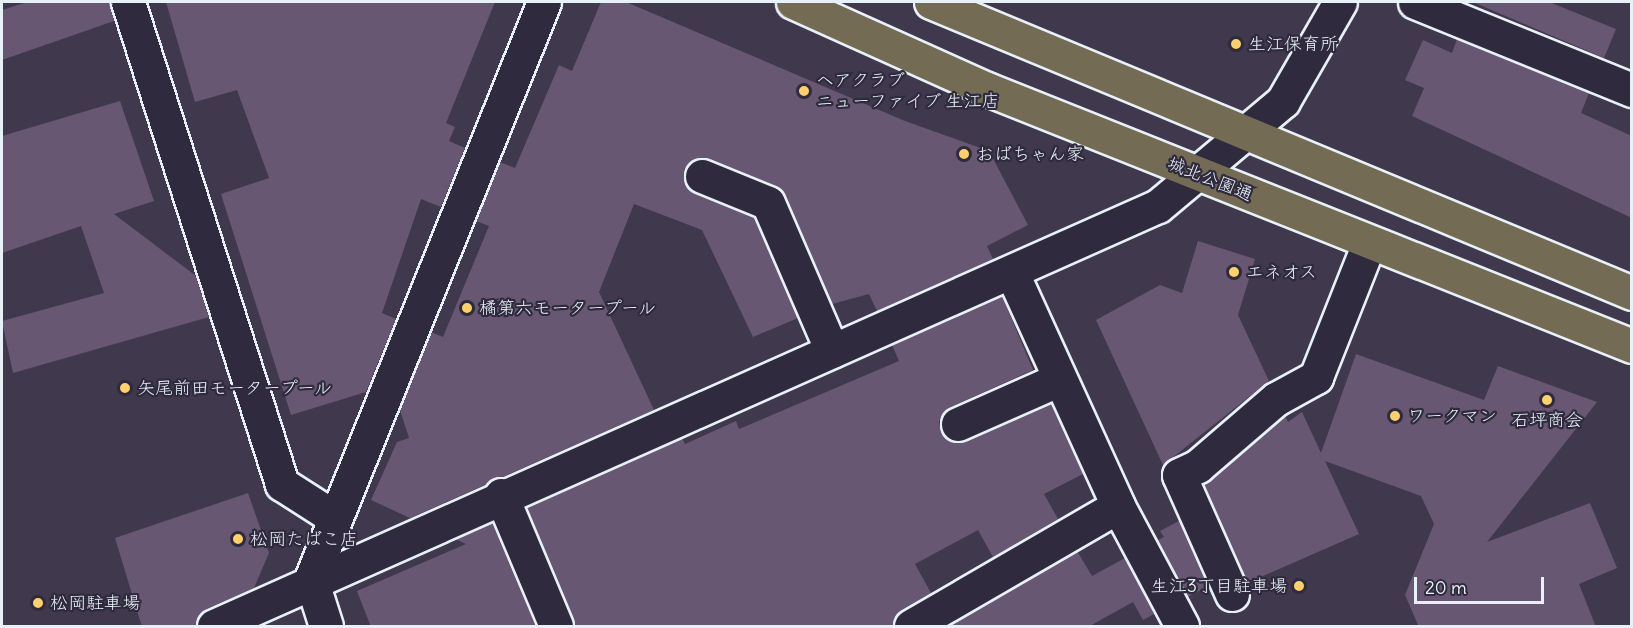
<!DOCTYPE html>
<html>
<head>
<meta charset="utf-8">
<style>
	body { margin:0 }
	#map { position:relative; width:1633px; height:628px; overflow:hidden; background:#40384d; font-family:Delius,"Klee One",sans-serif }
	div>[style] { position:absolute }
	.building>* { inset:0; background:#675772 }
	.roads { filter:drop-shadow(2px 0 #e8f1f8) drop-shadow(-2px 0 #e8f1f8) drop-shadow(0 2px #e8f1f8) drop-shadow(0 -2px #e8f1f8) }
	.minor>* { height:33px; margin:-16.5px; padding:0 16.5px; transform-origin:16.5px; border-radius:16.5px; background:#2f2a3d }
	.major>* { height:33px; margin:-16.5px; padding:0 16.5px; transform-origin:16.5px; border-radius:16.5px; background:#746b55 }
	.dots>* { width:16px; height:16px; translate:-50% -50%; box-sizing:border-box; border:3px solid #2f2a3d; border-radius:50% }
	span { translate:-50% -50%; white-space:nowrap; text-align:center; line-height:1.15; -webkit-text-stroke:4.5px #2f2a3d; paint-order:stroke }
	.poi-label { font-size:18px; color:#e8f1f8 }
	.left { translate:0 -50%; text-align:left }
	.right { translate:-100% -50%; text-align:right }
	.street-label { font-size:18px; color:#e8f1f8 }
	.frame { position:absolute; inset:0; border:3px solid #e8f1f8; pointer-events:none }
	.scale { position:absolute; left:1414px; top:577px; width:130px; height:27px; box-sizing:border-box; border:3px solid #e8f1f8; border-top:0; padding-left:8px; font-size:18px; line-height:21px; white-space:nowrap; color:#e8f1f8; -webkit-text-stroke:4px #2f2a3d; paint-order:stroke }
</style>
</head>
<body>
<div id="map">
	<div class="building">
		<div style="clip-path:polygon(27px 2px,110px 2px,114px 21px,2px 60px,2px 10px)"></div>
		<div style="clip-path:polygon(166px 2px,495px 2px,446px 123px,455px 127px,449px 141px,465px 148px,441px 207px,421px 199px,382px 313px,396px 319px,366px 392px,291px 415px,221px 194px,269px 178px,237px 90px,195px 102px)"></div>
		<div style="clip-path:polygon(601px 2px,626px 2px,905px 121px,989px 151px,1028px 225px,987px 246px,993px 259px,877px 311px,869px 294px,832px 304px,785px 195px,709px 159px,691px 161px,684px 169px,688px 188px,754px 217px,798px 318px,753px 337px,702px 230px,634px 204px,599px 292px,654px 410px,410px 518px,371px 500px,397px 442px,409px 438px,400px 410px,431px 332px,443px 337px,489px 226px,476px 221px,500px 162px,515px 168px,559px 65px,572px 71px)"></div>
		<div style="clip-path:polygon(1473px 2px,1549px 2px,1616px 29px,1604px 58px)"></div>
		<div style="clip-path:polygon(1457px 39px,1589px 93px,1581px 113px,1632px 136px,1632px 218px,1412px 116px,1424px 88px,1405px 80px,1423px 40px,1452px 53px)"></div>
		<div style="clip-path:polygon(120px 101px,154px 201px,114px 214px,196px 276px,209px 317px,13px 373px,2px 321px,104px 293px,81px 226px,2px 253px,2px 136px)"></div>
		<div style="clip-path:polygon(1198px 241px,1255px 259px,1238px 315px,1269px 381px,1163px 465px,1096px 320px,1160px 285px,1182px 293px)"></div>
		<div style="clip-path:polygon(1002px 296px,1033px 370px,950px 407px,939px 421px,941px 431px,947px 439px,965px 441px,1051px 404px,1083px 474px,1044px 494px,1058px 519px,993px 557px,978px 530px,915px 564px,931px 593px,901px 610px,892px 627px,574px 627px,527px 507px,682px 438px,685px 444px,736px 421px,739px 429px,899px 361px,892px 345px)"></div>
		<div style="clip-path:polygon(1356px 354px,1484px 400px,1498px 366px,1597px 402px,1487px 542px,1590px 503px,1617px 568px,1579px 584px,1596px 627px,1419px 627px,1405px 595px,1434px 524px,1421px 496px,1325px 461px,1359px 534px,1247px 583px,1204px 484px,1285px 416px,1288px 422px,1302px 412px,1321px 453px)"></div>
		<div style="clip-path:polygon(248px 493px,269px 553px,254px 588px,206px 609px,196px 627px,142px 627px,115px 538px)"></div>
		<div style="clip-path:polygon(1179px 521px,1208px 586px,1188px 597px,1158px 540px,1164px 537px,1160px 531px)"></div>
		<div style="clip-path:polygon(492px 523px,536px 627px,371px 627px,357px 591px,466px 544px,455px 539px)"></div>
		<div style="clip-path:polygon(1077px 551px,1092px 576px,1125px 558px,1154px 614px,1143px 620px,1133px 602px,1088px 627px,948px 627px)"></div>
	</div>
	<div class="roads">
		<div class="minor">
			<div style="left:128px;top:2px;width:506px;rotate:72.28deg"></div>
			<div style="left:282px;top:484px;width:63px;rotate:32.7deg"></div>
			<div style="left:1415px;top:2px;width:234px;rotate:22.1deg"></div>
			<div style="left:702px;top:176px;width:71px;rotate:22.2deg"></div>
			<div style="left:768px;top:203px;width:161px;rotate:66.6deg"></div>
			<div style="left:1012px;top:273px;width:256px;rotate:65.5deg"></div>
			<div style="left:1118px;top:506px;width:136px;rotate:61.9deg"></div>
			<div style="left:958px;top:424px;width:111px;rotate:-23.8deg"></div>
			<div style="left:501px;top:495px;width:142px;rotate:67.2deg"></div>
			<div style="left:1232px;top:594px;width:130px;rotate:-114deg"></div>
			<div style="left:1179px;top:475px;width:21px;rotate:-25deg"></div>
			<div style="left:1198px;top:466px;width:103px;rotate:-40.7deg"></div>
			<div style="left:1276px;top:399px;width:46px;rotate:-28.8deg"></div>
			<div style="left:1316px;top:377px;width:144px;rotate:-68.4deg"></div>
			<div style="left:214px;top:626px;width:1033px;rotate:-23.99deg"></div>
			<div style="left:1158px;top:206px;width:163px;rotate:-40deg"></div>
			<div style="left:1283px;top:101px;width:114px;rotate:-60.1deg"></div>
			<div style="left:326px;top:626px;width:49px;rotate:-107.7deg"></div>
			<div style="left:311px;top:579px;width:622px;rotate:-68.01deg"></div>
			<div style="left:911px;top:626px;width:239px;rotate:-30.1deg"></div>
		</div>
		<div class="major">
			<div style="left:793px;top:2px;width:213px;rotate:24.2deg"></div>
			<div style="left:987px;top:89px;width:694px;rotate:21.72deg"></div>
			<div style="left:931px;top:2px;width:759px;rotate:22.54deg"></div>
		</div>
	</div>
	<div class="dots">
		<div style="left:1236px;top:44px;background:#ffd166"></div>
		<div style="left:804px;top:91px;background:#ffd166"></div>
		<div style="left:964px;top:154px;background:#ffd166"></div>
		<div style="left:1234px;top:272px;background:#ffd166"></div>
		<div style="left:467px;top:308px;background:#ffd166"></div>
		<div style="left:125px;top:388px;background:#ffd166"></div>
		<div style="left:1547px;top:400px;background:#ffd166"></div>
		<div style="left:1395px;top:416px;background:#ffd166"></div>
		<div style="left:238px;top:539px;background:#ffd166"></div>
		<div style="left:1299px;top:586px;background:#ffd166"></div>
		<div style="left:38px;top:603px;background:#ffd166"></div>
	</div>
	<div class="poi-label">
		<span class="left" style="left:1248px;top:44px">生江保育所</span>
		<span class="left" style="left:816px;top:91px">ヘアクラブ<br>ニューファイブ 生江店</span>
		<span class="left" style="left:976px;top:154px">おばちゃん家</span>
		<span class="left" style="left:1246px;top:272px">エネオス</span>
		<span class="left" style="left:479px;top:308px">橘第六モータープール</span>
		<span class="left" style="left:137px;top:388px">矢尾前田モータープール</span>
		<span class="left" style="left:1407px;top:416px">ワークマン</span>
		<span style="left:1547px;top:420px">石坪商会</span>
		<span class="left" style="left:250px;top:539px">松岡たばこ店</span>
		<span class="right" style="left:1287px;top:586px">生江3丁目駐車場</span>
		<span class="left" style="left:50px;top:603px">松岡駐車場</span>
	</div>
	<div class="street-label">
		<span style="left:1210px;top:179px;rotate:22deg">城北公園通</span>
	</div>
	<div class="frame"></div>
	<div class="scale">20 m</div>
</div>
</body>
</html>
